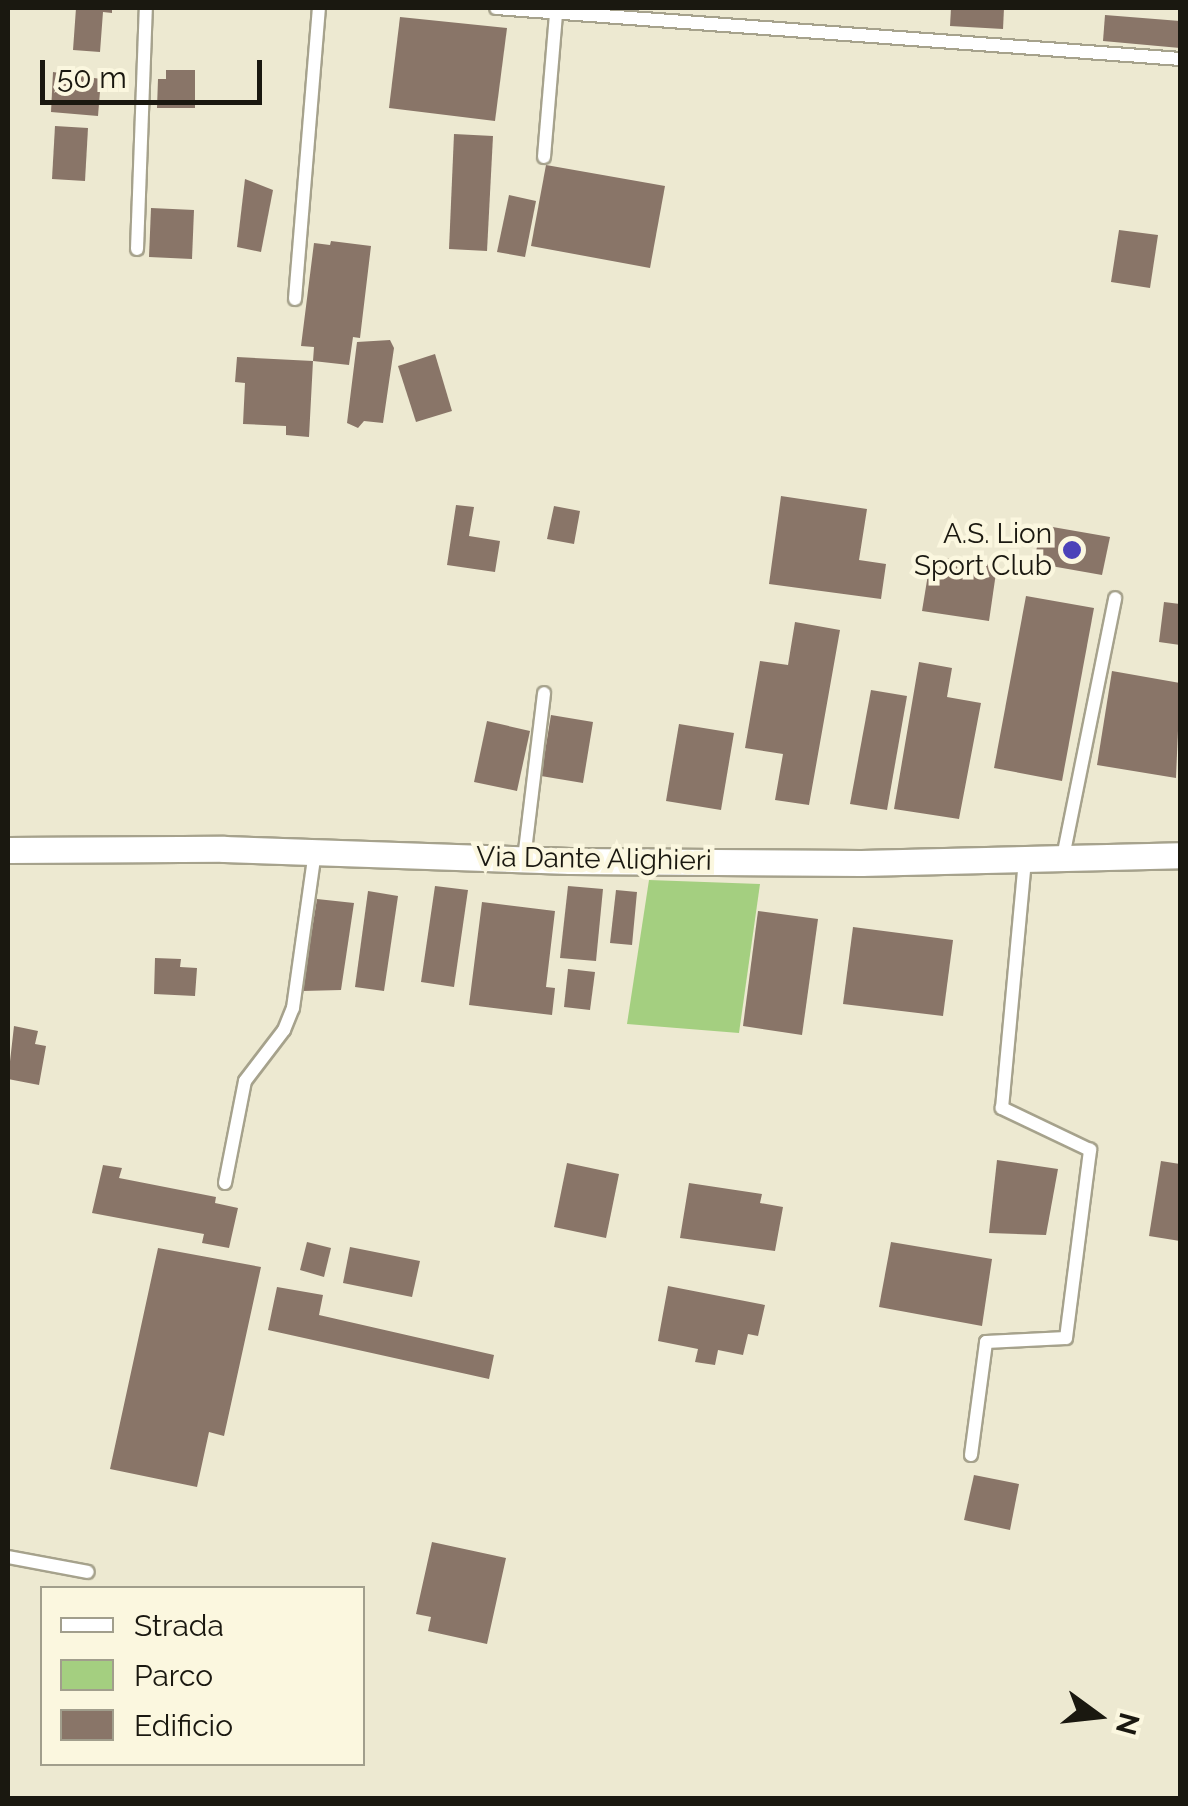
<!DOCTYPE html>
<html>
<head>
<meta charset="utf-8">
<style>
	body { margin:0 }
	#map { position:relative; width:1188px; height:1806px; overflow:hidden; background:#ede9d1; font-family:Raleway,sans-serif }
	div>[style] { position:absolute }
	.green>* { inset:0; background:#a4cf80 }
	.building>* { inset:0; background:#897568 }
	.roads { filter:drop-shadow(2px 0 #a6a28c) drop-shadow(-2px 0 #a6a28c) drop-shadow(0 2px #a6a28c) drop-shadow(0 -2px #a6a28c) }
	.service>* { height:12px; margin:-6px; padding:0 6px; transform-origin:6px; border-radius:6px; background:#fff }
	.minor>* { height:25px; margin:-12.5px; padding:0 12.5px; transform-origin:12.5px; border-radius:12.5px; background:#fff }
	.dots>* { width:28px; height:28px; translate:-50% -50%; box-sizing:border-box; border:5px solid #fbf7df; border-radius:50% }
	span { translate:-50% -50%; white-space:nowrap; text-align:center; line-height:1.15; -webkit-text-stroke:9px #fbf7df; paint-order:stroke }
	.poi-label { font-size:28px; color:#1a1810 }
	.right { translate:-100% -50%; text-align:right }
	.street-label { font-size:28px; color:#1a1810 }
	.frame { position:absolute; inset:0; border:10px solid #1a1810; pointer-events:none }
	.legend { position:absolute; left:40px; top:1586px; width:325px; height:180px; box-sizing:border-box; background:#fbf7df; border:2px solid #a19e8c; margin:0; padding:12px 18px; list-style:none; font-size:30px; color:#1a1810 }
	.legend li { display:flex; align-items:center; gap:20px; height:50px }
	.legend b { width:50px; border:2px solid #a19e8c }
	.north { position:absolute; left:1048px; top:1666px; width:100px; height:100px; -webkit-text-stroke:8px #fbf7df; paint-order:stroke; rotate:105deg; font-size:28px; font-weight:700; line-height:40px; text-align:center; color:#1a1810 }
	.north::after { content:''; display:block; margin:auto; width:35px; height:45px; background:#1a1810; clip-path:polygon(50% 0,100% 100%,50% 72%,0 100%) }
	.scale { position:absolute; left:40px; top:60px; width:222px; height:45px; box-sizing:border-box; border:5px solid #1a1810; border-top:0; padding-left:12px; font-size:30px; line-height:35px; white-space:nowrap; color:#1a1810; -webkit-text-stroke:8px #fbf7df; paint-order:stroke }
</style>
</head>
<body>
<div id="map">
	<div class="green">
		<div style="clip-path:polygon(649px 880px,760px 884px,739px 1033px,627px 1024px)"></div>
	</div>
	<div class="building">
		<div style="clip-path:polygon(76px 8px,112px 8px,112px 13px,103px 12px,100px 52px,73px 50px)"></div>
		<div style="clip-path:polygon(951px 8px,1004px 8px,1003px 29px,950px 26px)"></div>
		<div style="clip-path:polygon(1105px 15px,1180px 21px,1180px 48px,1103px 41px)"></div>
		<div style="clip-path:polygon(400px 17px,507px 28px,495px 121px,389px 108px)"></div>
		<div style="clip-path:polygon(166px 70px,195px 70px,195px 108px,157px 108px,158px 79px,166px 79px)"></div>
		<div style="clip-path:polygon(53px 72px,101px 79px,98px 116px,51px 112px)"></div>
		<div style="clip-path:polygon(55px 126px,88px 128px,85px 181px,52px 179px)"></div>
		<div style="clip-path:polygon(454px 134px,493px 136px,487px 251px,449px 249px)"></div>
		<div style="clip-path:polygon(546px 165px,665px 186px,650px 268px,531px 246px)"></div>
		<div style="clip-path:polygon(245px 179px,273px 190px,261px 252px,237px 247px)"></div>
		<div style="clip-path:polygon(509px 195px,536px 201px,525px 257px,497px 252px)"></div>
		<div style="clip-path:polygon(151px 208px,194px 210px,192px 259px,149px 257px)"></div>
		<div style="clip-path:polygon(1119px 230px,1158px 235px,1150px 288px,1111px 282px)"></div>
		<div style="clip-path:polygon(331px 241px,371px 246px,360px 338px,353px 337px,349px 365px,313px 361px,314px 347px,301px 346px,314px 243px,330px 245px)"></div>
		<div style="clip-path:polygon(390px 340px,394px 348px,383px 423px,364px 421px,358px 428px,347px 423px,357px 342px)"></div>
		<div style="clip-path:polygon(435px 354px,452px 411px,416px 422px,398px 366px)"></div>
		<div style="clip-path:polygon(237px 357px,313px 361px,309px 437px,286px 435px,286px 426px,243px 424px,245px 383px,235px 382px)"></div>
		<div style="clip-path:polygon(781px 496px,867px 509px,859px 560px,886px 564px,881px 599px,769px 584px)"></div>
		<div style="clip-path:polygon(456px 505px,474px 507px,469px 536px,500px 541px,495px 572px,447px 565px)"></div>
		<div style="clip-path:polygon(554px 506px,580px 511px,574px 544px,547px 539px)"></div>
		<div style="clip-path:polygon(1041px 525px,1110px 537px,1102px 575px,1034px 563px)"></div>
		<div style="clip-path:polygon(931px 556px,997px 566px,989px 621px,922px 611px)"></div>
		<div style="clip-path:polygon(1026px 596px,1094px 608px,1062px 781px,994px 768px)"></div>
		<div style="clip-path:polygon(1164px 602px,1180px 604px,1180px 645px,1159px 642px)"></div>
		<div style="clip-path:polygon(795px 622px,840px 630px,809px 805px,775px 800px,783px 754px,745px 748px,760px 661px,788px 665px)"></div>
		<div style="clip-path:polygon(919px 662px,952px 668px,947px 697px,981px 703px,959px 819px,894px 809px)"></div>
		<div style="clip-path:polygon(1112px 671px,1180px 683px,1176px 778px,1097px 765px)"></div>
		<div style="clip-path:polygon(871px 690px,907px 696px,887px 810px,850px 804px)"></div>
		<div style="clip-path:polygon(551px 715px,593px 722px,583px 783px,541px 776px)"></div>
		<div style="clip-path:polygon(487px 721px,530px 731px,517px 791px,474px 782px)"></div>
		<div style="clip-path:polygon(679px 724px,734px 733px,721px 810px,666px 801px)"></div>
		<div style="clip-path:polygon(435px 886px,468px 890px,454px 987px,421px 982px)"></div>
		<div style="clip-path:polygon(568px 886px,603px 889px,596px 961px,560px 958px)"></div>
		<div style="clip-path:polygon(616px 890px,637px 892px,632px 945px,610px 943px)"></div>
		<div style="clip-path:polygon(368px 891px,398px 896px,384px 991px,355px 987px)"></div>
		<div style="clip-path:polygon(317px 899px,354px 903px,341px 990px,302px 991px)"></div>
		<div style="clip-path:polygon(482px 902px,555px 911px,546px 987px,555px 988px,552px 1015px,469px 1005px)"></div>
		<div style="clip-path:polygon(758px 911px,818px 919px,802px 1035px,743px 1026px)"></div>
		<div style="clip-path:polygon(853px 927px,953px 940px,943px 1016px,843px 1004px)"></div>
		<div style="clip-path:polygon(155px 958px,181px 959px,180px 967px,197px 968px,195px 996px,154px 994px)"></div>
		<div style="clip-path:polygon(568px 969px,595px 972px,590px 1010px,564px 1007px)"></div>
		<div style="clip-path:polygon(14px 1026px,38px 1031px,35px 1044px,46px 1046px,39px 1085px,8px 1079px)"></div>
		<div style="clip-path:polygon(997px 1160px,1058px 1169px,1046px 1235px,989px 1233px)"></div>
		<div style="clip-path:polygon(1161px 1161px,1180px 1164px,1180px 1241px,1149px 1236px)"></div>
		<div style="clip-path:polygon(567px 1163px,619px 1174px,606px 1238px,554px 1227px)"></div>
		<div style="clip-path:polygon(103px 1165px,122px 1168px,119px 1178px,216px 1197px,215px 1203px,238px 1208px,229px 1248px,202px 1243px,204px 1234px,92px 1213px)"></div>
		<div style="clip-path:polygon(689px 1183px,762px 1194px,760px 1203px,783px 1207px,775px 1251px,680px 1238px)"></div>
		<div style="clip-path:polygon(307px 1242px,331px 1248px,324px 1277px,300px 1270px)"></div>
		<div style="clip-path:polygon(891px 1242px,992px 1259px,982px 1326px,879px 1307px)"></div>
		<div style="clip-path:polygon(350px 1247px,420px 1261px,412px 1297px,343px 1283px)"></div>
		<div style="clip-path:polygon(158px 1248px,261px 1267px,224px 1436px,209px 1432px,197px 1487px,110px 1469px)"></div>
		<div style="clip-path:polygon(668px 1286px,765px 1305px,758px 1336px,748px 1334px,743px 1355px,718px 1350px,715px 1365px,695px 1362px,698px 1349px,658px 1341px)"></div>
		<div style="clip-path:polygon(277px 1287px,323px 1295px,319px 1315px,494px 1355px,489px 1379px,268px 1330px)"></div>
		<div style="clip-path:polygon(974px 1475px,1019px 1484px,1010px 1530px,964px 1520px)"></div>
		<div style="clip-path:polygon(432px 1542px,506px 1558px,487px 1644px,428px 1631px,431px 1617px,416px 1614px)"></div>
	</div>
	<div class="roads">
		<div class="service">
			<div style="left:496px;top:8px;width:686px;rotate:4.26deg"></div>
			<div style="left:544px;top:157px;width:144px;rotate:-85.2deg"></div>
			<div style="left:137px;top:249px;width:241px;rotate:-87.9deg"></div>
			<div style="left:295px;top:299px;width:292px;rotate:-85.3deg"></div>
			<div style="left:1063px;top:857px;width:264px;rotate:-78.6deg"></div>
			<div style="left:524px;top:859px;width:167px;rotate:-83.1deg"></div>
			<div style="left:225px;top:1183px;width:104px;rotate:-78.9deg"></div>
			<div style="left:245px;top:1081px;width:64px;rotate:-52.6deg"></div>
			<div style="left:284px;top:1030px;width:24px;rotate:-68deg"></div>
			<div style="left:293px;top:1008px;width:158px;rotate:-82deg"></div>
			<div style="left:971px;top:1455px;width:114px;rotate:-82.4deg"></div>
			<div style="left:986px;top:1342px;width:80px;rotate:-2.9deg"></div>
			<div style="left:1066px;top:1338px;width:190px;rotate:-82.7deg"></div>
			<div style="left:1090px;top:1150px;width:98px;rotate:-154.5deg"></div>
			<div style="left:1002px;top:1108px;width:251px;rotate:-84.7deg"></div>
			<div style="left:8px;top:1557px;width:81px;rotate:10.6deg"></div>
		</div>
		<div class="minor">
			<div style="left:8px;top:850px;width:216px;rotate:-0.3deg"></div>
			<div style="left:224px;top:849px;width:346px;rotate:2deg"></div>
			<div style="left:570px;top:861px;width:291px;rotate:0.4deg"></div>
			<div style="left:861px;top:863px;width:319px;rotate:-1.4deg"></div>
		</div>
	</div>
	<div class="dots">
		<div style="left:1072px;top:550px;background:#4c42b9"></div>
	</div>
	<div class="poi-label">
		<span class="right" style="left:1052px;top:550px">A.S. Lion<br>Sport Club</span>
	</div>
	<div class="street-label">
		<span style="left:594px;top:859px;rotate:1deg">Via Dante Alighieri</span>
	</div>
	<div class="frame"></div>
	<ul class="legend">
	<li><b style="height:12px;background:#fff"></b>Strada</li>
	<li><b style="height:28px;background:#a4cf80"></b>Parco</li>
	<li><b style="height:28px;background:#897568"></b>Edificio</li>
	</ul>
	<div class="north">N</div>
	<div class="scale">50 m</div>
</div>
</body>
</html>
